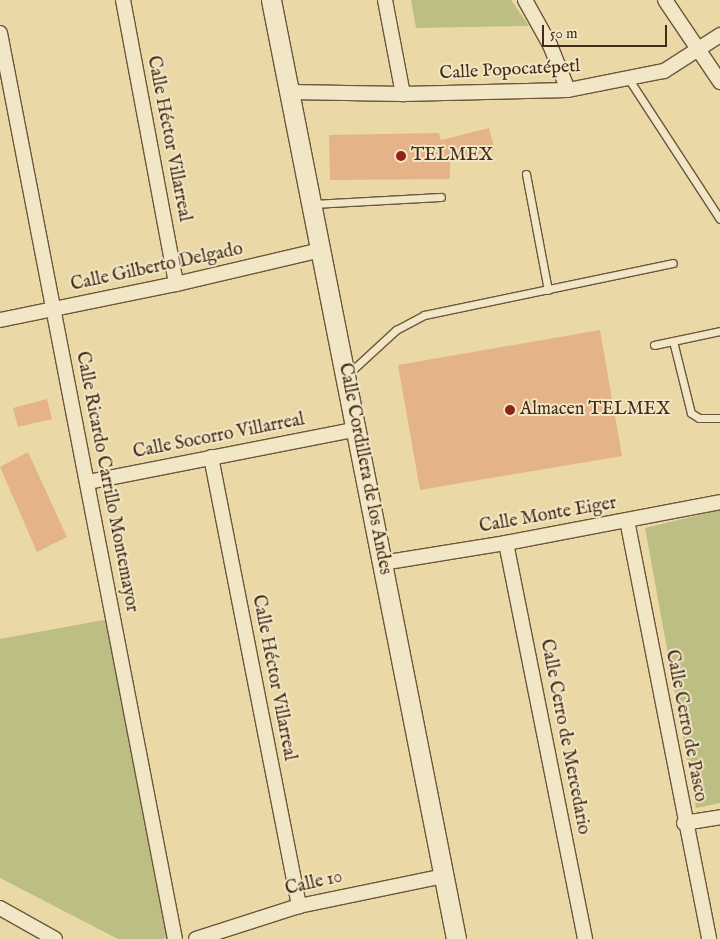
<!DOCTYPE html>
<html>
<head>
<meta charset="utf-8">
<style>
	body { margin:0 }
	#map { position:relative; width:720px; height:939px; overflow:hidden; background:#ead9a6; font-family:"IM FELL English",serif }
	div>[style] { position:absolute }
	.green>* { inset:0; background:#bcbe83 }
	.building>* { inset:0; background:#e5b388 }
	.roads { filter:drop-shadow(1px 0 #6e563c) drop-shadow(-1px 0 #6e563c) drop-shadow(0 1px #6e563c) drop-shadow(0 -1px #6e563c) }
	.lane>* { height:7px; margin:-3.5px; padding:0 3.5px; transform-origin:3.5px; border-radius:3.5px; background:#f1e6c5 }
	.street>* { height:14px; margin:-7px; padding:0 7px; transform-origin:7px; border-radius:7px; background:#f1e6c5 }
	.secondary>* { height:19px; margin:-9.5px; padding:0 9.5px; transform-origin:9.5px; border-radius:9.5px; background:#f1e6c5 }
	.dots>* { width:14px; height:14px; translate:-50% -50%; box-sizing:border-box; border:2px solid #f1e6c5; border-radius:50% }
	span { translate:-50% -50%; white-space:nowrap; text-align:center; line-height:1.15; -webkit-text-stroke:4px #f1e6c5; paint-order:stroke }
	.street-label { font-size:18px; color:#442a18 }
	.poi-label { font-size:18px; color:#442a18 }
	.left { translate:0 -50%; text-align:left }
	.scale { position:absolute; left:542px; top:25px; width:125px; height:22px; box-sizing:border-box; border:2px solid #442a18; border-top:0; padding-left:6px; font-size:15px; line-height:18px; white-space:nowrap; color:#442a18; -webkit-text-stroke:4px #f1e6c5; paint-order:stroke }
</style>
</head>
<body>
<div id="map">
	<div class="green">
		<div style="clip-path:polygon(411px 0,511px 0,529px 26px,416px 28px)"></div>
		<div style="clip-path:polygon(720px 510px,720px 803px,696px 808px,645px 528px)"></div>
		<div style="clip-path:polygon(109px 619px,168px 937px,163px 939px,118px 939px,0 878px,0 639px)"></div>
	</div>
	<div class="building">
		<div style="clip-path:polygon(489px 128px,495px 150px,450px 161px,450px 179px,330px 180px,329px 135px,439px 133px,441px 140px)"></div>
		<div style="clip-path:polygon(600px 330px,622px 456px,420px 490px,398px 365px)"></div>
		<div style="clip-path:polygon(47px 399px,52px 419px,18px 427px,13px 408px)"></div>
		<div style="clip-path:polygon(28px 452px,67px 537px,37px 552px,0 467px)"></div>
	</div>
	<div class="roads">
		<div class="lane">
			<div style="left:628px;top:78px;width:168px;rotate:56.9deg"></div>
			<div style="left:526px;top:174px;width:118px;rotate:79.3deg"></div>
			<div style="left:312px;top:204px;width:129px;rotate:-3.1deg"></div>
			<div style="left:673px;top:341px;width:74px;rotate:76deg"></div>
			<div style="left:691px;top:413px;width:9px;rotate:32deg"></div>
			<div style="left:699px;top:418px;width:21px"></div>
			<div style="left:654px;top:345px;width:67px;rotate:-12deg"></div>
			<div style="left:347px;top:375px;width:67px;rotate:-42.6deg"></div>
			<div style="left:396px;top:330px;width:32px;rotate:-28deg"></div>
			<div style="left:424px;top:315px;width:254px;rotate:-11.8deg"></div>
		</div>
		<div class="street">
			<div style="left:123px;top:0;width:289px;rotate:79.4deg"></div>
			<div style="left:385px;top:0;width:96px;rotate:79.2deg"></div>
			<div style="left:525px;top:0;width:51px;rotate:60.9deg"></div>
			<div style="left:550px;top:45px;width:48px;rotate:68.2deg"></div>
			<div style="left:665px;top:0;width:99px;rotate:56.1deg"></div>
			<div style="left:0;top:33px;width:923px;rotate:79.07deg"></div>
			<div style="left:290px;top:92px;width:113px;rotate:1deg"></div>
			<div style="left:403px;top:94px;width:165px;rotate:-1.4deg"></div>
			<div style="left:568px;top:90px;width:98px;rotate:-11.2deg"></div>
			<div style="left:664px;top:71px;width:67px;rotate:-32.7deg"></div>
			<div style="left:0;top:320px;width:180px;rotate:-11.6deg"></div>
			<div style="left:176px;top:284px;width:149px;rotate:-13.2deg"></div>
			<div style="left:211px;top:457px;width:458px;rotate:78.9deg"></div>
			<div style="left:88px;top:482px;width:274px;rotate:-11.1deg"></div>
			<div style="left:627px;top:520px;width:427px;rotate:78.9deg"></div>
			<div style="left:506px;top:543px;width:404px;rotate:78.7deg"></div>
			<div style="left:382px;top:563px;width:126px;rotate:-9.2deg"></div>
			<div style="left:506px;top:543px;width:218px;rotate:-10.8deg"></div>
			<div style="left:684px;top:823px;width:36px;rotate:-9deg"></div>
			<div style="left:0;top:908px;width:63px;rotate:29.4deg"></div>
			<div style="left:196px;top:939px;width:108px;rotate:-17.8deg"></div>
			<div style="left:299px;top:906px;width:148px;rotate:-11.7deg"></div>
		</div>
		<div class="secondary">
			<div style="left:271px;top:0;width:957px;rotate:78.85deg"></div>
		</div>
	</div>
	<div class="dots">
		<div style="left:401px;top:156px;background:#8f2418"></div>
		<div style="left:510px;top:410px;background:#8f2418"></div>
	</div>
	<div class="street-label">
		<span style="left:510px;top:71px;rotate:-3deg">Calle Popocatépetl</span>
		<span style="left:168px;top:139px;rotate:79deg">Calle Héctor Villarreal</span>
		<span style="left:157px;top:268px;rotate:-12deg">Calle Gilberto Delgado</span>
		<span style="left:219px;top:437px;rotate:-11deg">Calle Socorro Villarreal</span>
		<span style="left:364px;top:469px;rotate:79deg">Calle Cordillera de los Andes</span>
		<span style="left:106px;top:482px;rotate:79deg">Calle Ricardo Carrillo Montemayor</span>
		<span style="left:548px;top:516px;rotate:-10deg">Calle Monte Eiger</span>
		<span style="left:273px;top:678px;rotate:79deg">Calle Héctor Villarreal</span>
		<span style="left:685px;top:726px;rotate:79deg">Calle Cerro de Pasco</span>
		<span style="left:564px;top:737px;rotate:79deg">Calle Cerro de Mercedario</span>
		<span style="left:314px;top:884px;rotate:-13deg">Calle 10</span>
	</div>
	<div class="poi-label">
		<span class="left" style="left:411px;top:156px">TELMEX</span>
		<span class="left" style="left:520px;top:410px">Almacen TELMEX</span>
	</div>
	<div class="scale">50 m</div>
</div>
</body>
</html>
